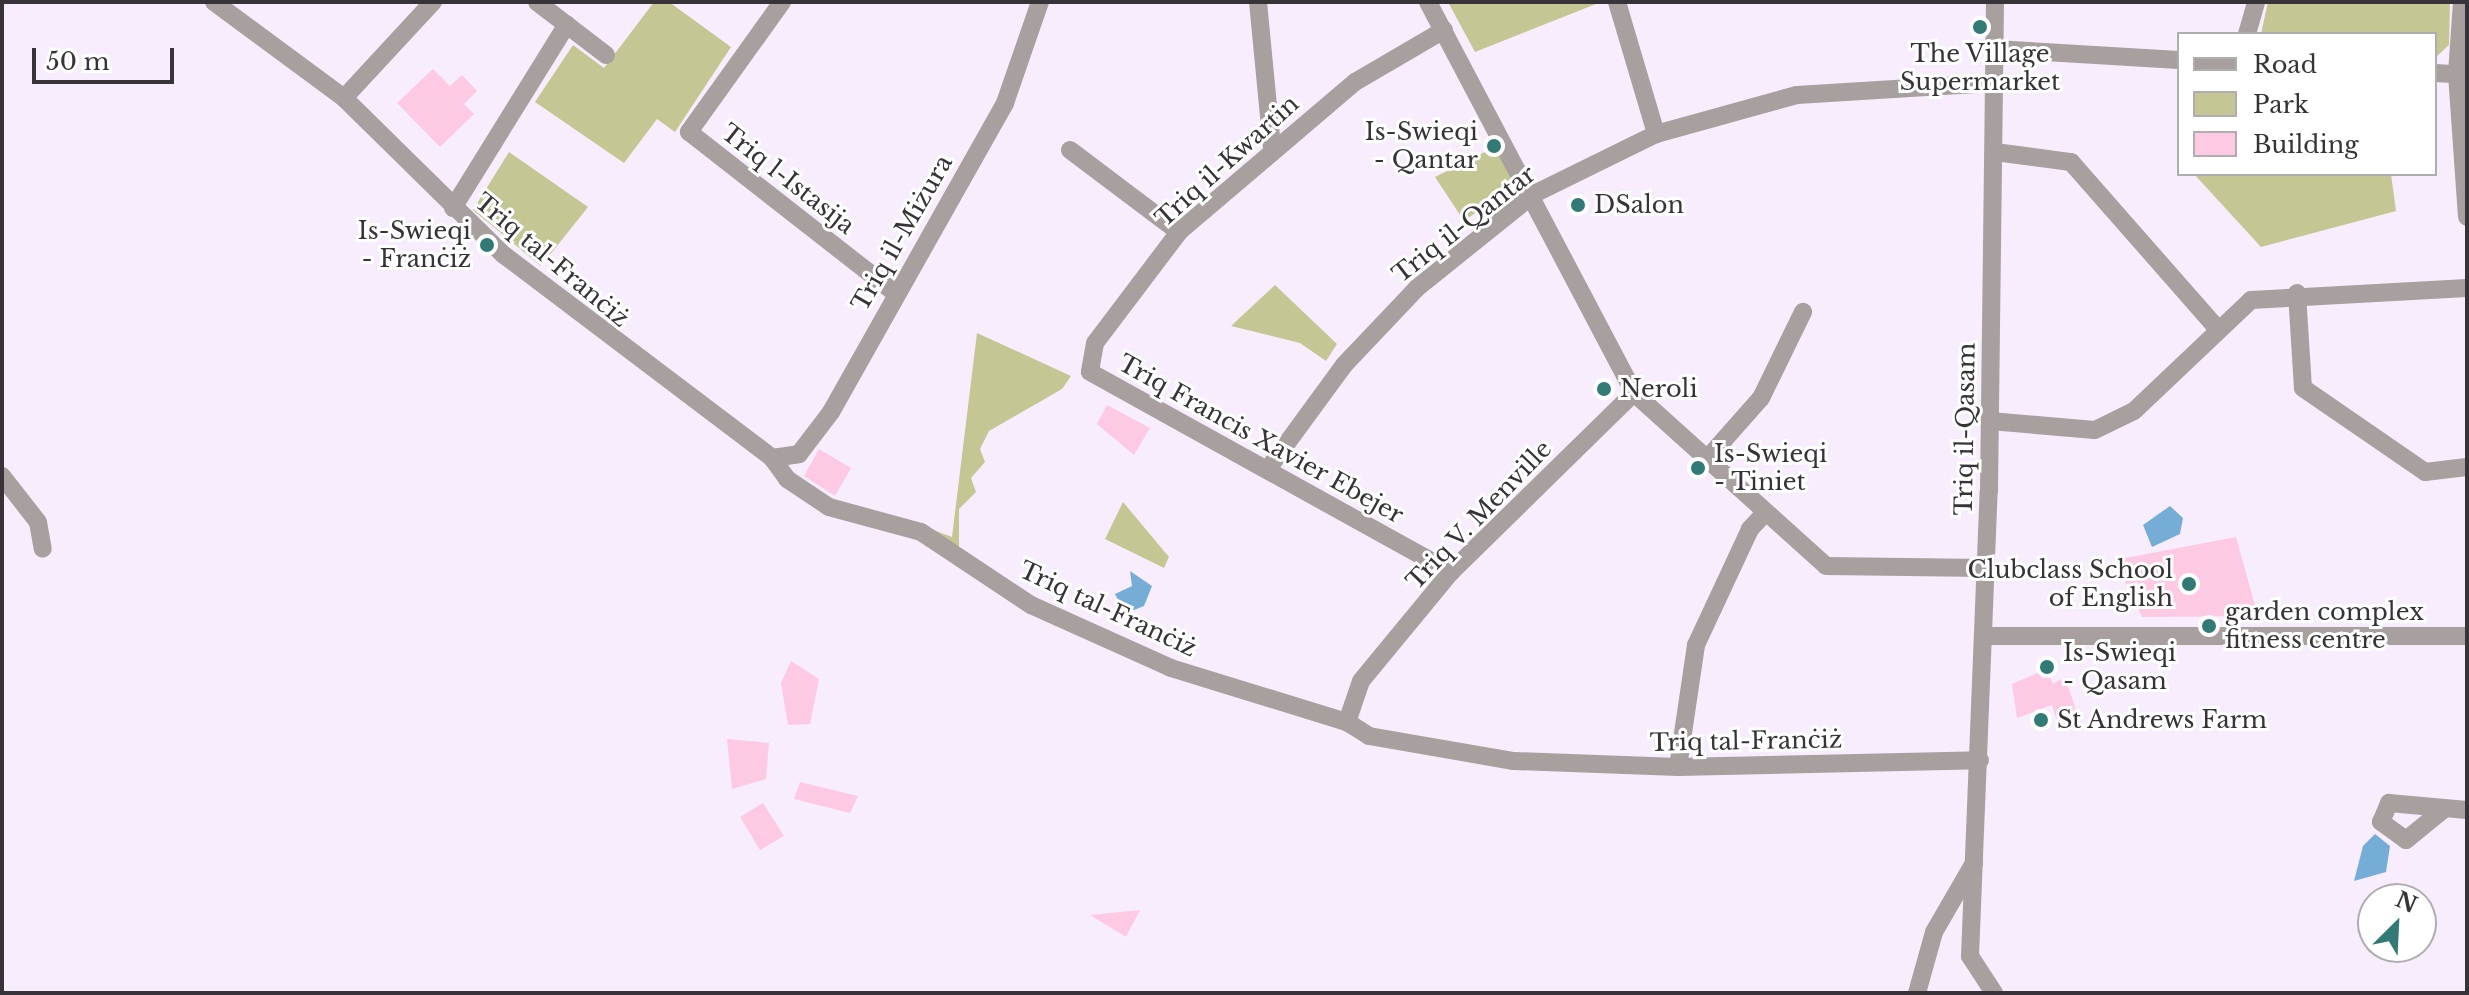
<!DOCTYPE html>
<html>
<head>
<meta charset="utf-8">
<style>
	body { margin:0 }
	#map { position:relative; width:2469px; height:995px; overflow:hidden; background:#f8edfc; font-family:"Libre Baskerville",serif }
	div>[style] { position:absolute }
	.green>* { inset:0; background:#c4c693 }
	.water>* { inset:0; background:#75add7 }
	.building>* { inset:0; background:#fec9e3 }
	.minor>* { height:18px; margin:-9px; padding:0 9px; transform-origin:9px; border-radius:9px; background:#a89f9f }
	.dots>* { width:22px; height:22px; translate:-50% -50%; box-sizing:border-box; border:4px solid #fff; border-radius:50% }
	span { translate:-50% -50%; white-space:nowrap; text-align:center; line-height:1.15; -webkit-text-stroke:6px #fff; paint-order:stroke }
	.poi-label { font-size:24px; color:#373338 }
	.right { translate:-100% -50%; text-align:right }
	.left { translate:0 -50%; text-align:left }
	.street-label { font-size:24px; color:#373338 }
	.frame { position:absolute; inset:0; border:4px solid #373338; pointer-events:none }
	.legend { position:absolute; left:2177px; top:32px; width:260px; height:144px; box-sizing:border-box; background:#fff; border:2px solid #afadaf; margin:0; padding:10px 14px; list-style:none; font-size:24px; color:#373338 }
	.legend li { display:flex; align-items:center; gap:16px; height:40px }
	.legend b { width:40px; border:2px solid #afadaf }
	.north { position:absolute; left:2357px; top:883px; width:80px; height:80px; box-sizing:border-box; background:#fff; border:2px solid #afadaf; border-radius:50%; rotate:24deg; font-size:22px; font-weight:700; line-height:32px; text-align:center; color:#373338 }
	.north::after { content:''; display:block; margin:auto; width:28px; height:36px; background:#327a76; clip-path:polygon(50% 0,100% 100%,50% 72%,0 100%) }
	.scale { position:absolute; left:32px; top:48px; width:142px; height:36px; box-sizing:border-box; border:4px solid #373338; border-top:0; padding-left:10px; font-size:24px; line-height:28px; white-space:nowrap; color:#373338; -webkit-text-stroke:6px #fff; paint-order:stroke }
</style>
</head>
<body>
<div id="map">
	<div class="green">
		<div style="clip-path:polygon(654px 2px,669px 2px,731px 47px,675px 132px,657px 119px,624px 163px,535px 102px,573px 45px,604px 68px)"></div>
		<div style="clip-path:polygon(1448px 2px,1601px 2px,1475px 52px)"></div>
		<div style="clip-path:polygon(2268px 2px,2450px 2px,2449px 45px,2435px 58px,2435px 34px,2261px 34px)"></div>
		<div style="clip-path:polygon(1495px 147px,1512px 179px,1509px 189px,1464px 221px,1435px 177px)"></div>
		<div style="clip-path:polygon(509px 152px,588px 207px,541px 266px,473px 210px)"></div>
		<div style="clip-path:polygon(2194px 174px,2391px 174px,2396px 211px,2261px 247px)"></div>
		<div style="clip-path:polygon(1275px 285px,1337px 344px,1326px 361px,1300px 343px,1231px 326px)"></div>
		<div style="clip-path:polygon(977px 333px,1071px 376px,1062px 389px,989px 431px,980px 449px,985px 462px,971px 478px,976px 492px,959px 509px,959px 549px,923px 526px,952px 537px)"></div>
		<div style="clip-path:polygon(1123px 502px,1169px 557px,1164px 568px,1105px 539px)"></div>
	</div>
	<div class="water">
		<div style="clip-path:polygon(2170px 506px,2183px 518px,2180px 534px,2152px 547px,2143px 525px)"></div>
		<div style="clip-path:polygon(1130px 571px,1152px 586px,1144px 606px,1134px 610px,1121px 606px,1115px 594px,1132px 586px)"></div>
		<div style="clip-path:polygon(2375px 834px,2390px 846px,2386px 872px,2354px 881px,2363px 846px)"></div>
	</div>
	<div class="building">
		<div style="clip-path:polygon(433px 69px,450px 86px,462px 75px,477px 91px,464px 104px,474px 114px,440px 147px,397px 103px)"></div>
		<div style="clip-path:polygon(1107px 405px,1150px 428px,1134px 455px,1097px 424px)"></div>
		<div style="clip-path:polygon(819px 449px,851px 468px,835px 496px,804px 476px)"></div>
		<div style="clip-path:polygon(2236px 537px,2258px 616px,2142px 617px,2115px 560px)"></div>
		<div style="clip-path:polygon(791px 661px,819px 679px,810px 724px,788px 725px,781px 683px)"></div>
		<div style="clip-path:polygon(2047px 669px,2053px 684px,2065px 677px,2079px 719px,2059px 727px,2052px 705px,2017px 718px,2012px 684px)"></div>
		<div style="clip-path:polygon(727px 739px,769px 743px,766px 779px,732px 789px)"></div>
		<div style="clip-path:polygon(800px 782px,858px 796px,850px 813px,794px 799px)"></div>
		<div style="clip-path:polygon(763px 803px,784px 836px,760px 850px,740px 817px)"></div>
		<div style="clip-path:polygon(1140px 910px,1126px 937px,1090px 915px)"></div>
	</div>
	<div class="minor">
		<div style="left:214px;top:2px;width:162px;rotate:36.4deg"></div>
		<div style="left:344px;top:98px;width:224px;rotate:44.5deg"></div>
		<div style="left:504px;top:255px;width:336px;rotate:37.1deg"></div>
		<div style="left:772px;top:458px;width:26px;rotate:54deg"></div>
		<div style="left:787px;top:479px;width:50px;rotate:33.7deg"></div>
		<div style="left:829px;top:507px;width:95px;rotate:15.2deg"></div>
		<div style="left:921px;top:532px;width:132px;rotate:33.6deg"></div>
		<div style="left:1031px;top:605px;width:154px;rotate:24.2deg"></div>
		<div style="left:1171px;top:668px;width:184px;rotate:17.1deg"></div>
		<div style="left:1347px;top:722px;width:26px;rotate:32deg"></div>
		<div style="left:1369px;top:736px;width:147px;rotate:9.8deg"></div>
		<div style="left:1514px;top:761px;width:164px;rotate:2.1deg"></div>
		<div style="left:1678px;top:767px;width:302px;rotate:-1.3deg"></div>
		<div style="left:537px;top:2px;width:87px;rotate:37.5deg"></div>
		<div style="left:782px;top:2px;width:160px;rotate:125.6deg"></div>
		<div style="left:689px;top:132px;width:261px;rotate:38deg"></div>
		<div style="left:1258px;top:2px;width:147px;rotate:84.5deg"></div>
		<div style="left:1428px;top:2px;width:442px;rotate:62.2deg"></div>
		<div style="left:1634px;top:393px;width:258px;rotate:42deg"></div>
		<div style="left:1826px;top:566px;width:159px;rotate:0.7deg"></div>
		<div style="left:1617px;top:2px;width:138px;rotate:73.5deg"></div>
		<div style="left:2462px;top:2px;width:72px;rotate:94deg"></div>
		<div style="left:2457px;top:74px;width:143px;rotate:86deg"></div>
		<div style="left:1444px;top:30px;width:103px;rotate:149.7deg"></div>
		<div style="left:1355px;top:82px;width:231px;rotate:139.6deg"></div>
		<div style="left:1179px;top:232px;width:139px;rotate:127.1deg"></div>
		<div style="left:1095px;top:343px;width:29px;rotate:100deg"></div>
		<div style="left:1090px;top:372px;width:413px;rotate:29deg"></div>
		<div style="left:2247px;top:34px;width:33px;rotate:-74deg"></div>
		<div style="left:1995px;top:49px;width:184px;rotate:3.4deg"></div>
		<div style="left:2435px;top:73px;width:22px;rotate:3deg"></div>
		<div style="left:344px;top:98px;width:131px;rotate:-47.2deg"></div>
		<div style="left:1070px;top:150px;width:136px;rotate:37deg"></div>
		<div style="left:1995px;top:152px;width:77px;rotate:7.5deg"></div>
		<div style="left:2071px;top:162px;width:221px;rotate:48.7deg"></div>
		<div style="left:453px;top:208px;width:216px;rotate:-58.2deg"></div>
		<div style="left:2297px;top:293px;width:95px;rotate:86.4deg"></div>
		<div style="left:2303px;top:388px;width:148px;rotate:34.5deg"></div>
		<div style="left:2425px;top:472px;width:42px;rotate:-6.8deg"></div>
		<div style="left:1990px;top:421px;width:105px;rotate:4.9deg"></div>
		<div style="left:2095px;top:430px;width:43px;rotate:-26deg"></div>
		<div style="left:2134px;top:411px;width:161px;rotate:-43.5deg"></div>
		<div style="left:2251px;top:300px;width:216px;rotate:-3.2deg"></div>
		<div style="left:772px;top:458px;width:27px;rotate:-8deg"></div>
		<div style="left:799px;top:454px;width:53px;rotate:-52.7deg"></div>
		<div style="left:831px;top:412px;width:355px;rotate:-60.6deg"></div>
		<div style="left:1005px;top:103px;width:107px;rotate:-70.9deg"></div>
		<div style="left:1707px;top:459px;width:81px;rotate:-48.5deg"></div>
		<div style="left:1761px;top:398px;width:96px;rotate:-64deg"></div>
		<div style="left:1268px;top:469px;width:129px;rotate:-53.8deg"></div>
		<div style="left:1344px;top:365px;width:106px;rotate:-46.5deg"></div>
		<div style="left:1417px;top:288px;width:150px;rotate:-38.8deg"></div>
		<div style="left:1534px;top:194px;width:136px;rotate:-26.2deg"></div>
		<div style="left:1656px;top:134px;width:146px;rotate:-15.5deg"></div>
		<div style="left:1797px;top:95px;width:195px;rotate:-3.5deg"></div>
		<div style="left:2px;top:476px;width:58px;rotate:52deg"></div>
		<div style="left:38px;top:522px;width:27px;rotate:80deg"></div>
		<div style="left:1984px;top:636px;width:483px"></div>
		<div style="left:1347px;top:722px;width:43px;rotate:-71.1deg"></div>
		<div style="left:1361px;top:681px;width:141px;rotate:-50.5deg"></div>
		<div style="left:1451px;top:572px;width:256px;rotate:-44.4deg"></div>
		<div style="left:1678px;top:767px;width:123px;rotate:-81.6deg"></div>
		<div style="left:1696px;top:645px;width:128px;rotate:-65deg"></div>
		<div style="left:1750px;top:529px;width:22px;rotate:-47deg"></div>
		<div style="left:2444px;top:809px;width:49px;rotate:140.8deg"></div>
		<div style="left:2406px;top:840px;width:31px;rotate:-144deg"></div>
		<div style="left:2381px;top:822px;width:21px;rotate:-67deg"></div>
		<div style="left:2389px;top:803px;width:78px;rotate:5.1deg"></div>
		<div style="left:1917px;top:993px;width:63px;rotate:-74.4deg"></div>
		<div style="left:1934px;top:932px;width:80px;rotate:-59.9deg"></div>
		<div style="left:1994px;top:993px;width:44px;rotate:-123deg"></div>
		<div style="left:1970px;top:956px;width:465px;rotate:-87.7deg"></div>
		<div style="left:1989px;top:491px;width:489px;rotate:-89.3deg"></div>
	</div>
	<div class="dots">
		<div style="left:1980px;top:27px;background:#327a76"></div>
		<div style="left:1494px;top:146px;background:#327a76"></div>
		<div style="left:1578px;top:205px;background:#327a76"></div>
		<div style="left:487px;top:245px;background:#327a76"></div>
		<div style="left:1604px;top:389px;background:#327a76"></div>
		<div style="left:1698px;top:468px;background:#327a76"></div>
		<div style="left:2189px;top:584px;background:#327a76"></div>
		<div style="left:2209px;top:626px;background:#327a76"></div>
		<div style="left:2047px;top:667px;background:#327a76"></div>
		<div style="left:2041px;top:720px;background:#327a76"></div>
	</div>
	<div class="poi-label">
		<span style="left:1980px;top:68px">The Village<br>Supermarket</span>
		<span class="right" style="left:1478px;top:146px">Is-Swieqi<br>- Qantar</span>
		<span class="left" style="left:1594px;top:205px">DSalon</span>
		<span class="right" style="left:471px;top:245px">Is-Swieqi<br>- Franċiż</span>
		<span class="left" style="left:1620px;top:389px">Neroli</span>
		<span class="left" style="left:1714px;top:468px">Is-Swieqi<br>- Tiniet</span>
		<span class="right" style="left:2173px;top:584px">Clubclass School<br>of English</span>
		<span class="left" style="left:2225px;top:626px">garden complex<br>fitness centre</span>
		<span class="left" style="left:2063px;top:667px">Is-Swieqi<br>- Qasam</span>
		<span class="left" style="left:2057px;top:720px">St Andrews Farm</span>
	</div>
	<div class="street-label">
		<span style="left:1227px;top:161px;rotate:-42deg">Triq il-Kwartin</span>
		<span style="left:788px;top:179px;rotate:38deg">Triq l-Istasija</span>
		<span style="left:1464px;top:224px;rotate:-38deg">Triq il-Qantar</span>
		<span style="left:902px;top:233px;rotate:-60deg">Triq il-Miżura</span>
		<span style="left:552px;top:260px;rotate:40deg">Triq tal-Franċiż</span>
		<span style="left:1965px;top:429px;rotate:-89deg">Triq il-Qasam</span>
		<span style="left:1261px;top:439px;rotate:29deg">Triq Francis Xavier Ebejer</span>
		<span style="left:1479px;top:515px;rotate:-46deg">Triq V. Menville</span>
		<span style="left:1108px;top:609px;rotate:25deg">Triq tal-Franċiż</span>
		<span style="left:1746px;top:741px;rotate:-1deg">Triq tal-Franċiż</span>
	</div>
	<div class="frame"></div>
	<ul class="legend">
	<li><b style="height:10px;background:#a89f9f"></b>Road</li>
	<li><b style="height:22px;background:#c4c693"></b>Park</li>
	<li><b style="height:22px;background:#fec9e3"></b>Building</li>
	</ul>
	<div class="north">N</div>
	<div class="scale">50 m</div>
</div>
</body>
</html>
